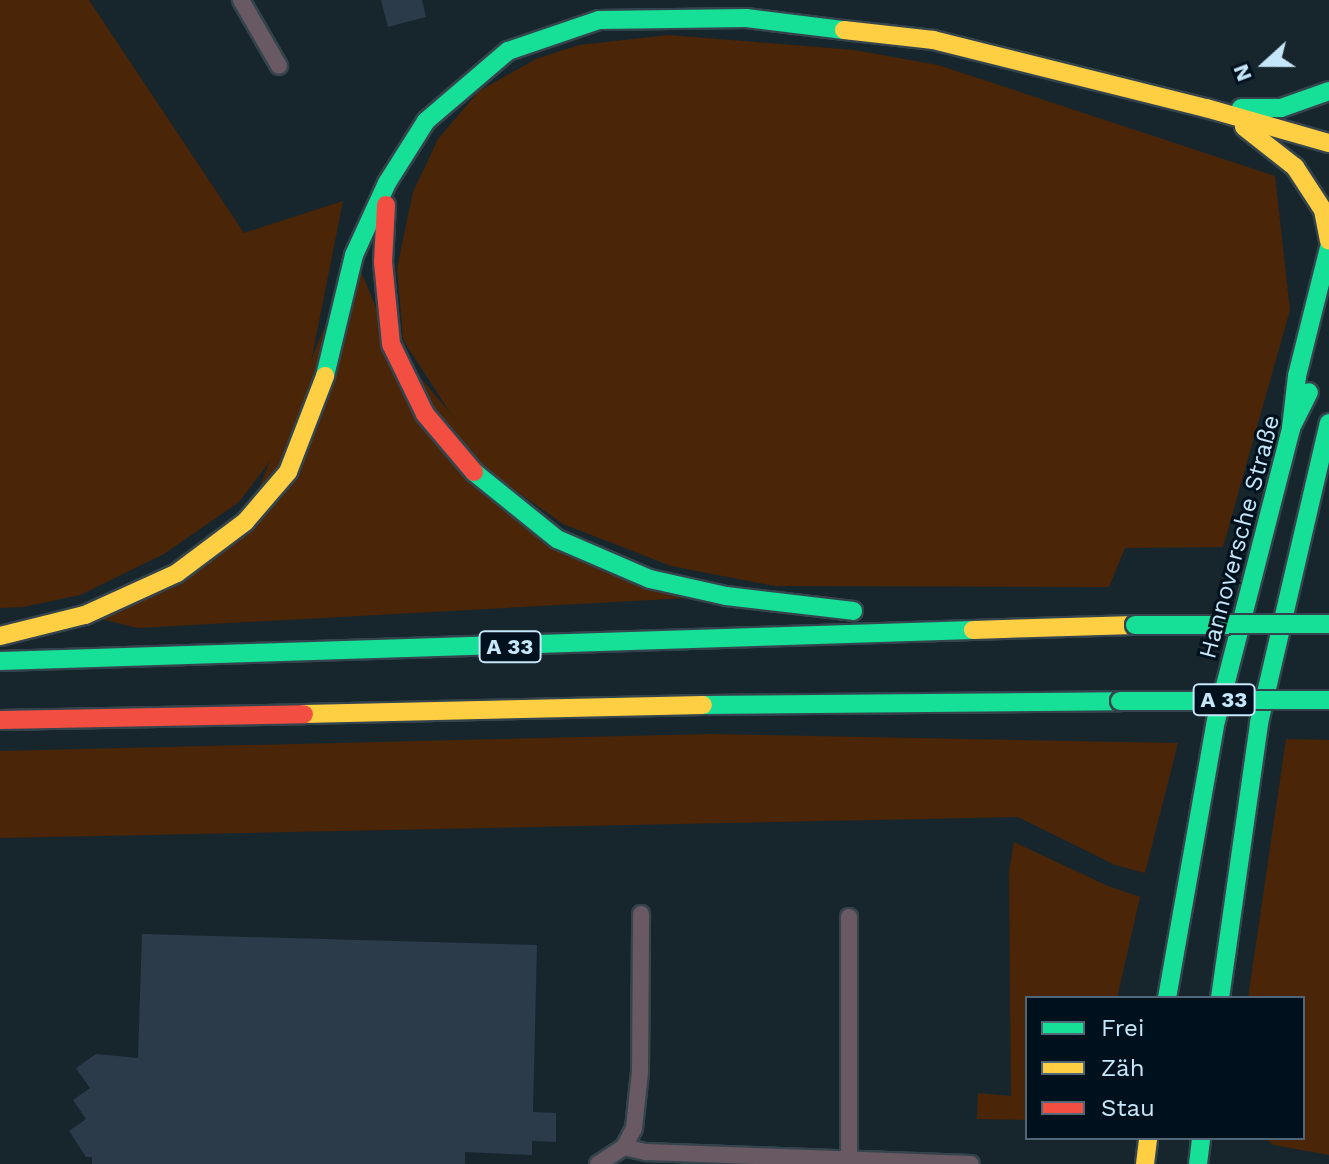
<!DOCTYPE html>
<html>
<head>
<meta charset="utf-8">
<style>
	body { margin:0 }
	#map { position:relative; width:1329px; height:1164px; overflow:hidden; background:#17262d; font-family:"Work Sans",sans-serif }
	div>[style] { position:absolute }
	.green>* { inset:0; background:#4a2507 }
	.building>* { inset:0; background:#2b3b4a }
	.roads { filter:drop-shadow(2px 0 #35444c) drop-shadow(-2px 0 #35444c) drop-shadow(0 2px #35444c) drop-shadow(0 -2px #35444c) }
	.lane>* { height:16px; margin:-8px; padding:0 8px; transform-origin:8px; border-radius:8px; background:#695962 }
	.fast>* { height:18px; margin:-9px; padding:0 9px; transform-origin:9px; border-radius:9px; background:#16e098 }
	.slow>* { height:18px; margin:-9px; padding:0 9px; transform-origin:9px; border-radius:9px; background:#ffcf43 }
	.jam>* { height:18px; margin:-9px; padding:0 9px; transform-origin:9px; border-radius:9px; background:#f24e42 }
	.bridges { filter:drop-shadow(2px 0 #35444c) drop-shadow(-2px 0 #35444c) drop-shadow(0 2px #35444c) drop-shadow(0 -2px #35444c) }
	.fast-bridge>* { height:18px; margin:-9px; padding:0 9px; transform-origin:9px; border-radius:9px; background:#16e098 }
	span { translate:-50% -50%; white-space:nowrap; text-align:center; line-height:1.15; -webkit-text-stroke:6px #00111e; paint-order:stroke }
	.shield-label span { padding:2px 6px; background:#00111e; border:2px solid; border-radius:6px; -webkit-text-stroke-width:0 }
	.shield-label { font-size:22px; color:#c6e7fa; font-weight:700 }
	.street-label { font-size:24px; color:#c6e7fa }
	.legend { position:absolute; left:1025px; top:996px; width:280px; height:144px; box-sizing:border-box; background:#00111e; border:2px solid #4f6776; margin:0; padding:10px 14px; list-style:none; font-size:24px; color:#c6e7fa }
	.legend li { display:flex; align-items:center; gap:16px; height:40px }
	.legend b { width:40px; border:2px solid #4f6776 }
	.north { position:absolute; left:1225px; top:24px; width:80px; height:80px; -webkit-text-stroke:6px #00111e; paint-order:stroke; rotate:249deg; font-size:22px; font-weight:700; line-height:32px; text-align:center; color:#c6e7fa }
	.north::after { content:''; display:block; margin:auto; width:28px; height:36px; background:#c6e7fa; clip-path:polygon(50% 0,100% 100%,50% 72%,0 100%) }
</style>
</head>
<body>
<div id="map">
	<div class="green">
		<div style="clip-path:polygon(0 0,89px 0,244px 233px,343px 201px,305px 392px,279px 449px,239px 502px,164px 554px,80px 595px,23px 607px,0 608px)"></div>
		<div style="clip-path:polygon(669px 35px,854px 50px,938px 65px,1275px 176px,1290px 310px,1223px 547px,1125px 548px,1109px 587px,775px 586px,671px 566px,563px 524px,488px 471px,403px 340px,397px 268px,413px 192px,438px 139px,479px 91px,536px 59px,579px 45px)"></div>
		<div style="clip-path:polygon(354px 255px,391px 343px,557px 539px,726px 596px,138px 628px,85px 615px,245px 522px)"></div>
		<div style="clip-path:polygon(710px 734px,1178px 743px,1145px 873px,1115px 865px,1018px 817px,0 838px,0 751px)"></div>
		<div style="clip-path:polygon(1286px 739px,1329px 740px,1329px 1155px,1274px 1145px,1264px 1138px,1303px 1138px,1303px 998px,1248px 998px)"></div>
		<div style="clip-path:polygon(1014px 842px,1108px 886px,1140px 897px,1117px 998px,1027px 998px,1027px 1120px,977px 1119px,978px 1093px,1011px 1096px,1009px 871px)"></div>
	</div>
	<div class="building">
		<div style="clip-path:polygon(381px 0,422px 0,426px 17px,388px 27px)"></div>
		<div style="clip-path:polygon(142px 934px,537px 945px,533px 1112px,556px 1113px,556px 1142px,532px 1141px,532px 1155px,465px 1152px,465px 1164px,92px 1164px,92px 1157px,86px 1157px,69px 1131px,86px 1119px,73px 1100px,90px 1088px,76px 1068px,96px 1054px,138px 1058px)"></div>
	</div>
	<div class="roads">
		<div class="lane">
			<div style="left:241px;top:0;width:76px;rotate:60.1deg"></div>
			<div style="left:624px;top:1147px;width:23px;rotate:13deg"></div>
			<div style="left:646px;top:1152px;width:325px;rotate:2.1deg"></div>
			<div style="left:598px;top:1164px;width:31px;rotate:-33deg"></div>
			<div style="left:624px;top:1147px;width:21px;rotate:-62deg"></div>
			<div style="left:634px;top:1128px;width:56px;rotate:-83.9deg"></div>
			<div style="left:640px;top:1072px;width:158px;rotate:-89.6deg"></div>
			<div style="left:849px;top:1164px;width:247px;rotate:-90deg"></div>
		</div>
		<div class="fast">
			<div style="left:1241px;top:108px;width:40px"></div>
			<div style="left:1281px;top:108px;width:51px;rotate:-19.5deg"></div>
			<div style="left:325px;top:376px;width:124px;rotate:-76.5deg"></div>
			<div style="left:354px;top:255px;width:79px;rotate:-65.4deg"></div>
			<div style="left:387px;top:183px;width:73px;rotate:-57.8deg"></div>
			<div style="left:426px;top:121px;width:108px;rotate:-40.5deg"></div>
			<div style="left:508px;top:51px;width:96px;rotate:-18.8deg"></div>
			<div style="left:599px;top:20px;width:147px;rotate:-0.8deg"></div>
			<div style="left:746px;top:18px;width:99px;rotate:7deg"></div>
			<div style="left:1291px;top:428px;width:52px;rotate:-83.4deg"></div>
			<div style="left:1297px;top:376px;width:132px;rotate:-76deg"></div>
			<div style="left:474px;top:472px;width:107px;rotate:38.9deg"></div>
			<div style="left:557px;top:539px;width:101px;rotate:23.3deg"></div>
			<div style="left:650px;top:579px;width:78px;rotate:12.6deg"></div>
			<div style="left:726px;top:596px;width:128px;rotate:6.7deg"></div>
			<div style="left:0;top:661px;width:973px;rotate:-1.82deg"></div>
			<div style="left:703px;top:705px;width:417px;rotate:-0.5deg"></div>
			<div style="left:1167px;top:998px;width:281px;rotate:-80deg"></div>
			<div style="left:1216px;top:721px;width:302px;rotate:-75.6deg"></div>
			<div style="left:1291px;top:428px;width:40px;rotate:-63.4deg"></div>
			<div style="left:1220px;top:998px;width:278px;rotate:-81.9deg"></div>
			<div style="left:1259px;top:723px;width:308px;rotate:-76.9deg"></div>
			<div style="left:1198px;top:1164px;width:26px;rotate:-83deg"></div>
		</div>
		<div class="slow">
			<div style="left:844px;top:30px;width:90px;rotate:6.4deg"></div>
			<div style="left:933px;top:40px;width:281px;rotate:14deg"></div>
			<div style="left:1206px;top:108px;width:128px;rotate:15.9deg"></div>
			<div style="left:1244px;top:127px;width:65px;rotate:38.1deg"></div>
			<div style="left:1295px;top:167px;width:51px;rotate:56.9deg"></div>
			<div style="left:1323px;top:210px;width:31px;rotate:79deg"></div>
			<div style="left:973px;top:630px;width:162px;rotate:-1.8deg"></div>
			<div style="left:0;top:636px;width:88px;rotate:-13.9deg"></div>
			<div style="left:85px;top:615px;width:101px;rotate:-24.5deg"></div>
			<div style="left:177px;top:573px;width:85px;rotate:-36.9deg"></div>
			<div style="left:245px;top:522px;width:66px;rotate:-49.3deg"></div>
			<div style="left:288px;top:472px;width:103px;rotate:-68.9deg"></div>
			<div style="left:304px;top:714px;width:399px;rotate:-1.3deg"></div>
			<div style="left:1145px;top:1164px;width:26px;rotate:-83deg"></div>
		</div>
		<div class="jam">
			<div style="left:386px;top:205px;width:57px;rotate:93deg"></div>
			<div style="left:383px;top:262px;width:82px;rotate:84.4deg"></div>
			<div style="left:391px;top:344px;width:78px;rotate:64.1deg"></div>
			<div style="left:425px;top:414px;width:76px;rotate:49.8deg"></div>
			<div style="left:0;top:720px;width:304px;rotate:-1.1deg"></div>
		</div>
	</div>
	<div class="bridges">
		<div class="fast-bridge">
			<div style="left:1135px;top:625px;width:194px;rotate:-0.3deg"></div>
			<div style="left:1120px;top:701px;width:209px;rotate:-0.3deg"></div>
		</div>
	</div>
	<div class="shield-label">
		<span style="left:510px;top:647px">A 33</span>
		<span style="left:1224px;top:700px">A 33</span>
	</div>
	<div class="street-label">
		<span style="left:1240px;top:537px;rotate:-75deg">Hannoversche Straße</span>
	</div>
	<ul class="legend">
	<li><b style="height:10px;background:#16e098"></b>Frei</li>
	<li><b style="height:10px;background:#ffcf43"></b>Zäh</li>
	<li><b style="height:10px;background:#f24e42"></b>Stau</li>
	</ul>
	<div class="north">N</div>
</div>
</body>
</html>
